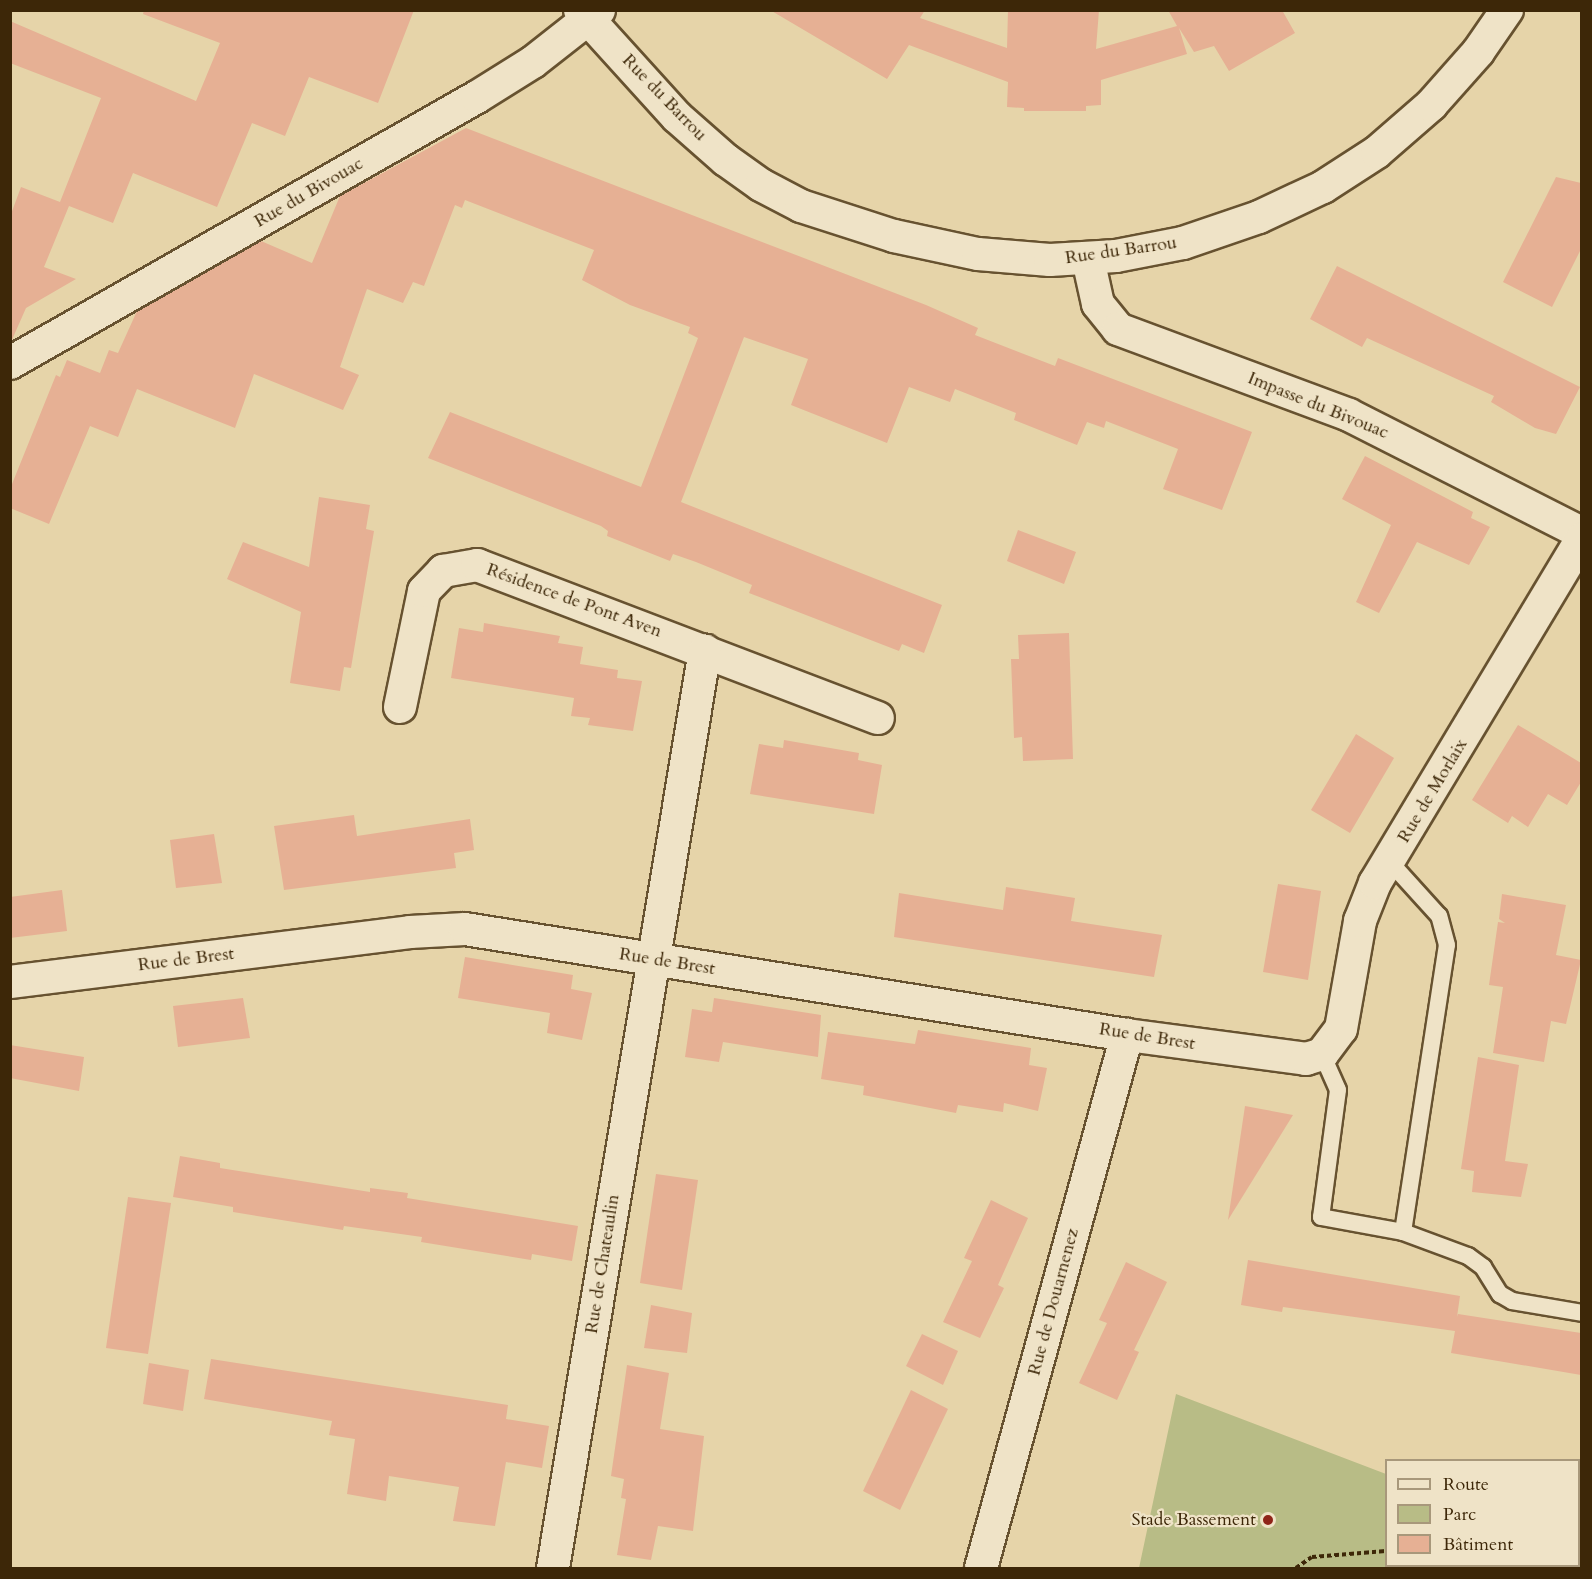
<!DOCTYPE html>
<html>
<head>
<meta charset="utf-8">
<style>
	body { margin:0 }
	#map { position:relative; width:1592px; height:1579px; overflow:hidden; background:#e6d4a9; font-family:Cardo,serif }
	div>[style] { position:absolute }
	.green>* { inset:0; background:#b8bc86 }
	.building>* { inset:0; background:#e6b094 }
	.path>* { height:4px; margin-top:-2px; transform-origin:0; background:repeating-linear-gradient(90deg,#3d2708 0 4.5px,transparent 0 7.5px) }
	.roads { filter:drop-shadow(2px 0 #675230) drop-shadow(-2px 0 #675230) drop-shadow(0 2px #675230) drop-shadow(0 -2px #675230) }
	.lane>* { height:16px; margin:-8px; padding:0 8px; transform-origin:8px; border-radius:8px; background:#efe3c7 }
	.street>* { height:32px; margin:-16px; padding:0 16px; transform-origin:16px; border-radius:16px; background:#efe3c7 }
	.dots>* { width:16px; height:16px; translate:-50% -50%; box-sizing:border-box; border:3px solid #efe3c7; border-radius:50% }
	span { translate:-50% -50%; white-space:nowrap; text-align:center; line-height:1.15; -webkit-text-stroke:4.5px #efe3c7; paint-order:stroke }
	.street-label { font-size:18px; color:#3d2708 }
	.poi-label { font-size:18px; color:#3d2708 }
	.right { translate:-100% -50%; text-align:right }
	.frame { position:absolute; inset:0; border:12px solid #3d2708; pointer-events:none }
	.legend { position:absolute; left:1385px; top:1459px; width:195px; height:108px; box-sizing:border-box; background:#efe3c7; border:2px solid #a8987b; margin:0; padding:8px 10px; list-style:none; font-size:18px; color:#3d2708 }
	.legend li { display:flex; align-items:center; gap:12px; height:30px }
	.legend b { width:30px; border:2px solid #a8987b }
</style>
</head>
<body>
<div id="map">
	<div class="green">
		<div style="clip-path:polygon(1176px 1394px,1386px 1474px,1386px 1566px,1578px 1566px,1581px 1466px,1581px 1568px,1139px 1568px)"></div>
	</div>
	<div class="building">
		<div style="clip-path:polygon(144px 10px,414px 10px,378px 103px,309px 77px,285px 136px,252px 123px,217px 207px,133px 173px,113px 223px,69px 206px,44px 267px,76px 279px,26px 308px,11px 342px,11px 214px,21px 187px,60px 202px,101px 98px,10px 63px,10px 21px,196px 101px,220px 43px,143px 14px)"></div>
		<div style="clip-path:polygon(770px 10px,925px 10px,920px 18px,1007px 48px,1008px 10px,1099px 10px,1096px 49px,1177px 26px,1168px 10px,1282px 10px,1295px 33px,1229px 71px,1214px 46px,1194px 52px,1179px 28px,1187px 54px,1101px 80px,1101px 105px,1086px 106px,1086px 111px,1024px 111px,1024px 108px,1007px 107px,1008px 82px,909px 45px,887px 79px)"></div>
		<div style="clip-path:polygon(466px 128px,926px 305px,978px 328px,975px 335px,1055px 366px,1058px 358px,1252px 432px,1222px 510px,1163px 489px,1178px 449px,1106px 421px,1104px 428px,1087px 422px,1077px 445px,1014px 420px,1016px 413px,955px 389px,950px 402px,909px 387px,887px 443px,791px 405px,808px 359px,744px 337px,681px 502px,942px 605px,924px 653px,902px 644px,899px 651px,749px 593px,752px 585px,696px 562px,673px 554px,670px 561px,607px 536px,608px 531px,601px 526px,428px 458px,450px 412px,641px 487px,698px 338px,688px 333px,690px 327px,630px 305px,582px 280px,594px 250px,465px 200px,462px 208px,455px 205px,424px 286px,413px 282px,403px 303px,367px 289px,340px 367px,359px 375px,343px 410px,254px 374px,235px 428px,137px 389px,118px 437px,90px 426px,49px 524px,10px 508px,10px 489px,56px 375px,60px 377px,67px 360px,100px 373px,109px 350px,118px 353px,137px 311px,261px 241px,312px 263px,340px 196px)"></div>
		<div style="clip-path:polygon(1556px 177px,1581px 183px,1581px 249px,1552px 307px,1503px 282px)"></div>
		<div style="clip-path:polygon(1337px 266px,1580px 387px,1556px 434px,1535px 428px,1491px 402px,1494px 396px,1367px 338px,1362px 347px,1310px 319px)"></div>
		<div style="clip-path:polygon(1365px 456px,1473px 512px,1471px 518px,1490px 527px,1469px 565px,1417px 542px,1379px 613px,1356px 602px,1391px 525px,1342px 499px)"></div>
		<div style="clip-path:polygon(319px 497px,370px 505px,366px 529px,374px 531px,351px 668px,344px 667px,340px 691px,290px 683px,301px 612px,227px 579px,243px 542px,309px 567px)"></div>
		<div style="clip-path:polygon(1018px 530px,1076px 552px,1064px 584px,1007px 561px)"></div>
		<div style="clip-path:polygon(484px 623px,560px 636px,558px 643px,583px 647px,580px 664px,618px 670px,617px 678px,642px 681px,633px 731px,588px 725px,590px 718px,571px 716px,574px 698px,451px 678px,459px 628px,483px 632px)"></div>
		<div style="clip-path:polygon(1069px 633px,1073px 759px,1023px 761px,1022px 737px,1014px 738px,1011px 659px,1019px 659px,1018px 635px)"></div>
		<div style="clip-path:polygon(1518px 725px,1581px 763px,1581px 782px,1567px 805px,1548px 794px,1528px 827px,1512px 816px,1508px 823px,1472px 800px)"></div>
		<div style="clip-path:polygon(1356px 734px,1394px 758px,1350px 833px,1311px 810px)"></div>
		<div style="clip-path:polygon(784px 740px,859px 753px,858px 760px,882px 765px,874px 814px,750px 794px,759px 744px,783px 748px)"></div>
		<div style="clip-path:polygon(354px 815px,357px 836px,470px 819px,474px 850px,454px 853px,456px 868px,284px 890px,274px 826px)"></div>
		<div style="clip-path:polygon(214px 834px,222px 883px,176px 888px,170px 840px)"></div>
		<div style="clip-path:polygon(1278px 884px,1321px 891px,1308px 980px,1263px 972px)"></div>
		<div style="clip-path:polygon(1006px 887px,1075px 898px,1071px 921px,1162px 935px,1154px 977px,894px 937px,899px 893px,1003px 910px)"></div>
		<div style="clip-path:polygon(62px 890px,67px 931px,10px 938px,10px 897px)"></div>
		<div style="clip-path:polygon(1502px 894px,1566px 905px,1556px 955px,1581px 960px,1566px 1024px,1551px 1021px,1544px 1062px,1493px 1053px,1503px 987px,1489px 985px,1498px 922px,1505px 923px,1499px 919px)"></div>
		<div style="clip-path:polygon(465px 957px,573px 975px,571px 989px,592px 993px,582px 1040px,547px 1033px,550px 1013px,458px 998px)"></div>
		<div style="clip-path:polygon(243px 998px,250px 1038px,178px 1047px,173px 1006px)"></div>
		<div style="clip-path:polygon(714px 998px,821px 1015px,818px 1057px,723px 1042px,719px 1062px,685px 1057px,692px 1009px,712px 1012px)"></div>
		<div style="clip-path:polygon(918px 1030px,1031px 1048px,1029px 1065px,1047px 1068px,1038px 1111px,1004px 1103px,1003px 1112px,958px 1105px,956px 1113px,863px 1095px,864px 1086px,821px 1079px,828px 1032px,915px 1044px)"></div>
		<div style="clip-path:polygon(10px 1045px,84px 1057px,79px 1091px,10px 1078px)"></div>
		<div style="clip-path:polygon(1478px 1057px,1519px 1065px,1505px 1161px,1528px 1164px,1521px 1197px,1472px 1192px,1474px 1171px,1461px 1169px)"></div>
		<div style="clip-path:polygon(1245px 1106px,1293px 1115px,1228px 1220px)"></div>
		<div style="clip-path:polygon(180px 1156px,220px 1163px,220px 1168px,370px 1192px,370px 1188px,408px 1193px,407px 1198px,578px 1226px,572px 1261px,532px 1254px,531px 1260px,421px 1242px,422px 1237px,344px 1226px,343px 1230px,233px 1212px,233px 1207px,173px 1197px)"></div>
		<div style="clip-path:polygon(656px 1174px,698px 1180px,682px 1290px,640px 1283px)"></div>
		<div style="clip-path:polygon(128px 1197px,171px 1203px,148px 1354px,106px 1348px)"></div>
		<div style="clip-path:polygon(991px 1200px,1028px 1218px,998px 1285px,1004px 1288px,980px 1338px,943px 1322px,972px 1261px,964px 1258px)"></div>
		<div style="clip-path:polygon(1248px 1260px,1460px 1296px,1457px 1317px,1458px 1314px,1581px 1333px,1581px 1375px,1451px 1353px,1455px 1331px,1283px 1307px,1282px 1312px,1241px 1305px)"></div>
		<div style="clip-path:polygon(1126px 1262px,1167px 1282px,1134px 1350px,1139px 1352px,1117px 1400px,1079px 1383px,1107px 1323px,1099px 1320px)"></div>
		<div style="clip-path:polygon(651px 1305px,692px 1313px,687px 1353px,644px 1348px)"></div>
		<div style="clip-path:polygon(922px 1334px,958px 1351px,943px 1385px,906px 1366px)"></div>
		<div style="clip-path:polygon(211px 1359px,508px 1405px,506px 1419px,549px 1426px,542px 1468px,506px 1462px,495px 1526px,453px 1521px,459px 1487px,389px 1476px,386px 1501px,347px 1494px,355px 1439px,329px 1435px,332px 1421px,204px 1399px)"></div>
		<div style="clip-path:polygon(149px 1363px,189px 1370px,183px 1411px,143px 1404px)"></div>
		<div style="clip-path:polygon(627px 1365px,669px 1373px,660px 1429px,704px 1436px,693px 1531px,658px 1526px,651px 1560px,617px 1555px,626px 1499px,621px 1498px,624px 1479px,611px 1476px)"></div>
		<div style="clip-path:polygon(911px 1390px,948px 1409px,900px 1510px,863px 1491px)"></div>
	</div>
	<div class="path">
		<div style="left:1578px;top:1531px;width:4px;rotate:-27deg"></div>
		<div style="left:1457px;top:1566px;width:11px;rotate:10deg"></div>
		<div style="left:1296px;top:1568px;width:19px;rotate:-35deg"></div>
		<div style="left:1312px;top:1557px;width:74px;rotate:-4.6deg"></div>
		<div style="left:1523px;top:1568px;width:4px;rotate:-27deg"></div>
	</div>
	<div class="roads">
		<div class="lane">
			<div style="left:1322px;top:1054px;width:39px;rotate:66deg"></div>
			<div style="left:1338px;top:1090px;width:128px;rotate:97.6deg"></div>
			<div style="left:1321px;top:1217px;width:83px;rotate:10.4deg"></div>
			<div style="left:1403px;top:1232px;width:290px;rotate:-81.3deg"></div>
			<div style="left:1447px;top:945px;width:30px;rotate:-105deg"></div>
			<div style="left:1439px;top:916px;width:73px;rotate:-132.2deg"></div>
			<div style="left:1403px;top:1232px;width:69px;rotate:20.3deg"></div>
			<div style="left:1468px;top:1256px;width:19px;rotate:36deg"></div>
			<div style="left:1483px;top:1267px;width:32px;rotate:58deg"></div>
			<div style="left:1500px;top:1294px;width:14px;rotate:30deg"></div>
			<div style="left:1512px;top:1301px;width:71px;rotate:9.7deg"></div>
		</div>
		<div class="street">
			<div style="left:580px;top:10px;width:144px;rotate:47.8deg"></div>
			<div style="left:677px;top:117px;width:65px;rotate:41.3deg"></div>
			<div style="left:726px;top:160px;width:43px;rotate:35.5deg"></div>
			<div style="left:761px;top:185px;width:45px;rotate:27.7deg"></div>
			<div style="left:801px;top:206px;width:98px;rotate:17.9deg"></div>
			<div style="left:894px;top:236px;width:86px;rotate:12.1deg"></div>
			<div style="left:978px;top:254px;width:72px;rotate:4.8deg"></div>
			<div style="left:1050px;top:260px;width:66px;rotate:-3.5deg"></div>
			<div style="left:1116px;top:256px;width:68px;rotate:-11deg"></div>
			<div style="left:1183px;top:243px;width:80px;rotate:-18.9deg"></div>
			<div style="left:1259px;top:217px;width:71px;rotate:-25.1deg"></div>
			<div style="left:1323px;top:187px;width:64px;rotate:-32.9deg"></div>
			<div style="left:1377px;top:152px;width:72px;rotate:-41deg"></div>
			<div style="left:1431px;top:105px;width:71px;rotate:-48.4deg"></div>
			<div style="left:1478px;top:52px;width:51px;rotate:-55.4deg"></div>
			<div style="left:1088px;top:259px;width:46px;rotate:77.5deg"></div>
			<div style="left:1098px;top:304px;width:32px;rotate:51deg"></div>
			<div style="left:1118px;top:329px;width:246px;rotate:20.4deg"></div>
			<div style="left:1349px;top:415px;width:261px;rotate:26.9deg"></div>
			<div style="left:10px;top:363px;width:537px;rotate:-29.67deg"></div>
			<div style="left:477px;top:97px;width:66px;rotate:-32deg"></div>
			<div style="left:533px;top:62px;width:84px;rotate:-38.2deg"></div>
			<div style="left:400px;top:707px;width:118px;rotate:-78.3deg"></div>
			<div style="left:424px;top:591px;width:28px;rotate:-46deg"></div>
			<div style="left:443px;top:571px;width:35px;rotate:-10deg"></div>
			<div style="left:477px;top:565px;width:429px;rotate:20.9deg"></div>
			<div style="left:10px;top:982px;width:403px;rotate:-7.1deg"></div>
			<div style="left:410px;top:932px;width:55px;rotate:-3.1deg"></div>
			<div style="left:465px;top:929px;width:670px;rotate:9.1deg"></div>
			<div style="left:1127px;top:1035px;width:181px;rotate:7.6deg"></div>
			<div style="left:1306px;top:1059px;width:17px;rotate:-17deg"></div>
			<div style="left:1322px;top:1054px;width:31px;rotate:-53deg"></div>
			<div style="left:1341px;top:1029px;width:110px;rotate:-80deg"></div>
			<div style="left:1360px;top:921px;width:41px;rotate:-68.5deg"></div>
			<div style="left:1375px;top:883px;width:401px;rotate:-59deg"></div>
			<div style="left:553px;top:1568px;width:930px;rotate:-80.6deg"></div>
			<div style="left:981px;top:1568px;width:553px;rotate:-74.68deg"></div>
		</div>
	</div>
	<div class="dots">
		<div style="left:1268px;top:1520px;background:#8f2418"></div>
	</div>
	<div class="street-label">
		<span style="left:664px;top:98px;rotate:46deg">Rue du Barrou</span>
		<span style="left:309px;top:193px;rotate:-30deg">Rue du Bivouac</span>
		<span style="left:1121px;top:251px;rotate:-8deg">Rue du Barrou</span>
		<span style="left:1318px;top:406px;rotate:22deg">Impasse du Bivouac</span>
		<span style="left:574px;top:601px;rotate:20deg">Résidence de Pont Aven</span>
		<span style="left:1433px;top:791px;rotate:-59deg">Rue de Morlaix</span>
		<span style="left:186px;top:960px;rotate:-7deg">Rue de Brest</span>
		<span style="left:667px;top:962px;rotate:9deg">Rue de Brest</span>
		<span style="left:1147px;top:1037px;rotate:9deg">Rue de Brest</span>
		<span style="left:603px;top:1264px;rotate:-81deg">Rue de Chateaulin</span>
		<span style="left:1054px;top:1302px;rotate:-75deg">Rue de Douarnenez</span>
	</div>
	<div class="poi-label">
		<span class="right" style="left:1256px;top:1520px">Stade Bassement</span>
	</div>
	<div class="frame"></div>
	<ul class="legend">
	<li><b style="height:8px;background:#efe3c7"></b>Route</li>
	<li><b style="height:16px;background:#b8bc86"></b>Parc</li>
	<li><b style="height:16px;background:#e6b094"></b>Bâtiment</li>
	</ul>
</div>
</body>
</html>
